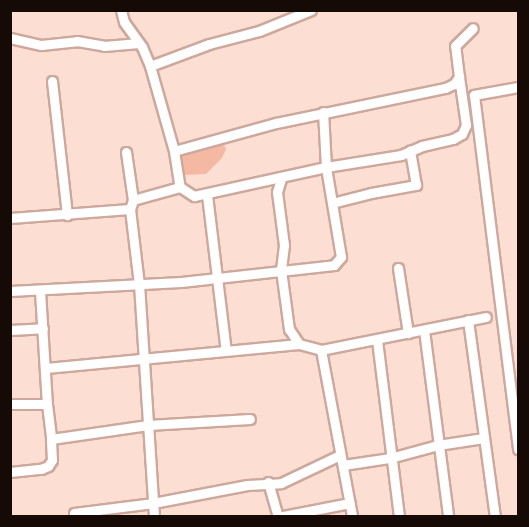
<!DOCTYPE html>
<html>
<head>
<meta charset="utf-8">
<style>
	body { margin:0 }
	#map { position:relative; width:529px; height:527px; overflow:hidden; background:#fdded3; font-family:"Titillium Web",sans-serif }
	div>[style] { position:absolute }
	.green>* { inset:0; background:#f5b8a3 }
	.roads { filter:drop-shadow(2px 0 #cda89c) drop-shadow(-2px 0 #cda89c) drop-shadow(0 2px #cda89c) drop-shadow(0 -2px #cda89c) }
	.minor>* { height:9px; margin:-4.5px; padding:0 4.5px; transform-origin:4.5px; border-radius:4.5px; background:#fff }
	span { translate:-50% -50%; white-space:nowrap; text-align:center; line-height:1.15; -webkit-text-stroke:6px #ffefea; paint-order:stroke }
	.frame { position:absolute; inset:0; border:12px solid #160a06; pointer-events:none }
</style>
</head>
<body>
<div id="map">
	<div class="green">
		<div style="clip-path:polygon(220px 138px,226px 149px,222px 158px,206px 174px,183px 175px,177px 150px)"></div>
	</div>
	<div class="roads">
		<div class="minor">
			<div style="left:121px;top:10px;width:12px;rotate:76deg"></div>
			<div style="left:124px;top:22px;width:31px;rotate:54deg"></div>
			<div style="left:142px;top:47px;width:21px;rotate:67deg"></div>
			<div style="left:150px;top:66px;width:88px;rotate:74.2deg"></div>
			<div style="left:174px;top:151px;width:36px;rotate:81deg"></div>
			<div style="left:180px;top:187px;width:17px;rotate:33deg"></div>
			<div style="left:194px;top:196px;width:135px;rotate:-12.4deg"></div>
			<div style="left:326px;top:167px;width:76px;rotate:-9.1deg"></div>
			<div style="left:401px;top:155px;width:23px;rotate:-23deg"></div>
			<div style="left:422px;top:146px;width:32px;rotate:-13deg"></div>
			<div style="left:453px;top:139px;width:10px;rotate:-29deg"></div>
			<div style="left:462px;top:134px;width:10px;rotate:-66deg"></div>
			<div style="left:466px;top:125px;width:49px;rotate:-98.3deg"></div>
			<div style="left:10px;top:38px;width:32px;rotate:13deg"></div>
			<div style="left:41px;top:45px;width:36px;rotate:-6deg"></div>
			<div style="left:77px;top:41px;width:27px;rotate:10deg"></div>
			<div style="left:104px;top:46px;width:35px;rotate:-5deg"></div>
			<div style="left:150px;top:66px;width:63px;rotate:-20.4deg"></div>
			<div style="left:209px;top:44px;width:52px;rotate:-14.6deg"></div>
			<div style="left:259px;top:31px;width:56px;rotate:-22deg"></div>
			<div style="left:52px;top:81px;width:135px;rotate:83.6deg"></div>
			<div style="left:518px;top:87px;width:45px;rotate:169.7deg"></div>
			<div style="left:474px;top:95px;width:357px;rotate:82.9deg"></div>
			<div style="left:174px;top:151px;width:106px;rotate:-15.4deg"></div>
			<div style="left:276px;top:123px;width:173px;rotate:-11.7deg"></div>
			<div style="left:445px;top:88px;width:10px;rotate:-24deg"></div>
			<div style="left:454px;top:84px;width:9px;rotate:-54deg"></div>
			<div style="left:459px;top:77px;width:31px;rotate:-97deg"></div>
			<div style="left:455px;top:46px;width:25px;rotate:-45deg"></div>
			<div style="left:126px;top:152px;width:49px;rotate:81.7deg"></div>
			<div style="left:133px;top:200px;width:9px;rotate:108deg"></div>
			<div style="left:130px;top:209px;width:76px;rotate:83.2deg"></div>
			<div style="left:139px;top:284px;width:232px;rotate:86.3deg"></div>
			<div style="left:281px;top:179px;width:14px;rotate:107deg"></div>
			<div style="left:277px;top:192px;width:53px;rotate:82.5deg"></div>
			<div style="left:284px;top:245px;width:25px;rotate:97deg"></div>
			<div style="left:281px;top:270px;width:60px;rotate:82.3deg"></div>
			<div style="left:289px;top:329px;width:18px;rotate:56deg"></div>
			<div style="left:207px;top:195px;width:157px;rotate:83.1deg"></div>
			<div style="left:133px;top:200px;width:49px;rotate:-15.5deg"></div>
			<div style="left:332px;top:203px;width:40px;rotate:-14.4deg"></div>
			<div style="left:371px;top:193px;width:46px;rotate:-10.1deg"></div>
			<div style="left:416px;top:185px;width:35px;rotate:-100deg"></div>
			<div style="left:10px;top:218px;width:120px;rotate:-4.3deg"></div>
			<div style="left:398px;top:268px;width:66px;rotate:81.3deg"></div>
			<div style="left:10px;top:291px;width:171px;rotate:-3deg"></div>
			<div style="left:181px;top:282px;width:154px;rotate:-6.3deg"></div>
			<div style="left:334px;top:265px;width:11px;rotate:-49deg"></div>
			<div style="left:341px;top:257px;width:91px;rotate:-99.5deg"></div>
			<div style="left:326px;top:167px;width:55px;rotate:-93.1deg"></div>
			<div style="left:40px;top:291px;width:113px;rotate:86.5deg"></div>
			<div style="left:47px;top:404px;width:35px;rotate:83deg"></div>
			<div style="left:51px;top:439px;width:98px;rotate:-8.2deg"></div>
			<div style="left:148px;top:425px;width:102px;rotate:-3.4deg"></div>
			<div style="left:468px;top:320px;width:198px;rotate:82.2deg"></div>
			<div style="left:10px;top:330px;width:33px;rotate:-3deg"></div>
			<div style="left:424px;top:330px;width:188px;rotate:82.6deg"></div>
			<div style="left:377px;top:340px;width:177px;rotate:82.9deg"></div>
			<div style="left:321px;top:350px;width:169px;rotate:79.4deg"></div>
			<div style="left:46px;top:368px;width:254px;rotate:-5.4deg"></div>
			<div style="left:299px;top:344px;width:23px;rotate:15deg"></div>
			<div style="left:321px;top:350px;width:168px;rotate:-11.3deg"></div>
			<div style="left:10px;top:404px;width:37px"></div>
			<div style="left:343px;top:465px;width:48px;rotate:-8.5deg"></div>
			<div style="left:390px;top:458px;width:50px;rotate:-15.2deg"></div>
			<div style="left:438px;top:445px;width:46px;rotate:-8.8deg"></div>
			<div style="left:10px;top:472px;width:31px;rotate:-6deg"></div>
			<div style="left:41px;top:469px;width:8px;rotate:-23deg"></div>
			<div style="left:48px;top:466px;width:7px;rotate:-56deg"></div>
			<div style="left:52px;top:460px;width:21px;rotate:-93deg"></div>
			<div style="left:268px;top:482px;width:35px;rotate:74deg"></div>
			<div style="left:74px;top:513px;width:80px;rotate:-7.2deg"></div>
			<div style="left:153px;top:503px;width:96px;rotate:-10.8deg"></div>
			<div style="left:247px;top:485px;width:34px;rotate:-3deg"></div>
			<div style="left:281px;top:483px;width:65px;rotate:-25.4deg"></div>
			<div style="left:283px;top:516px;width:68px;rotate:-11deg"></div>
		</div>
	</div>
	<div class="frame"></div>
</div>
</body>
</html>
